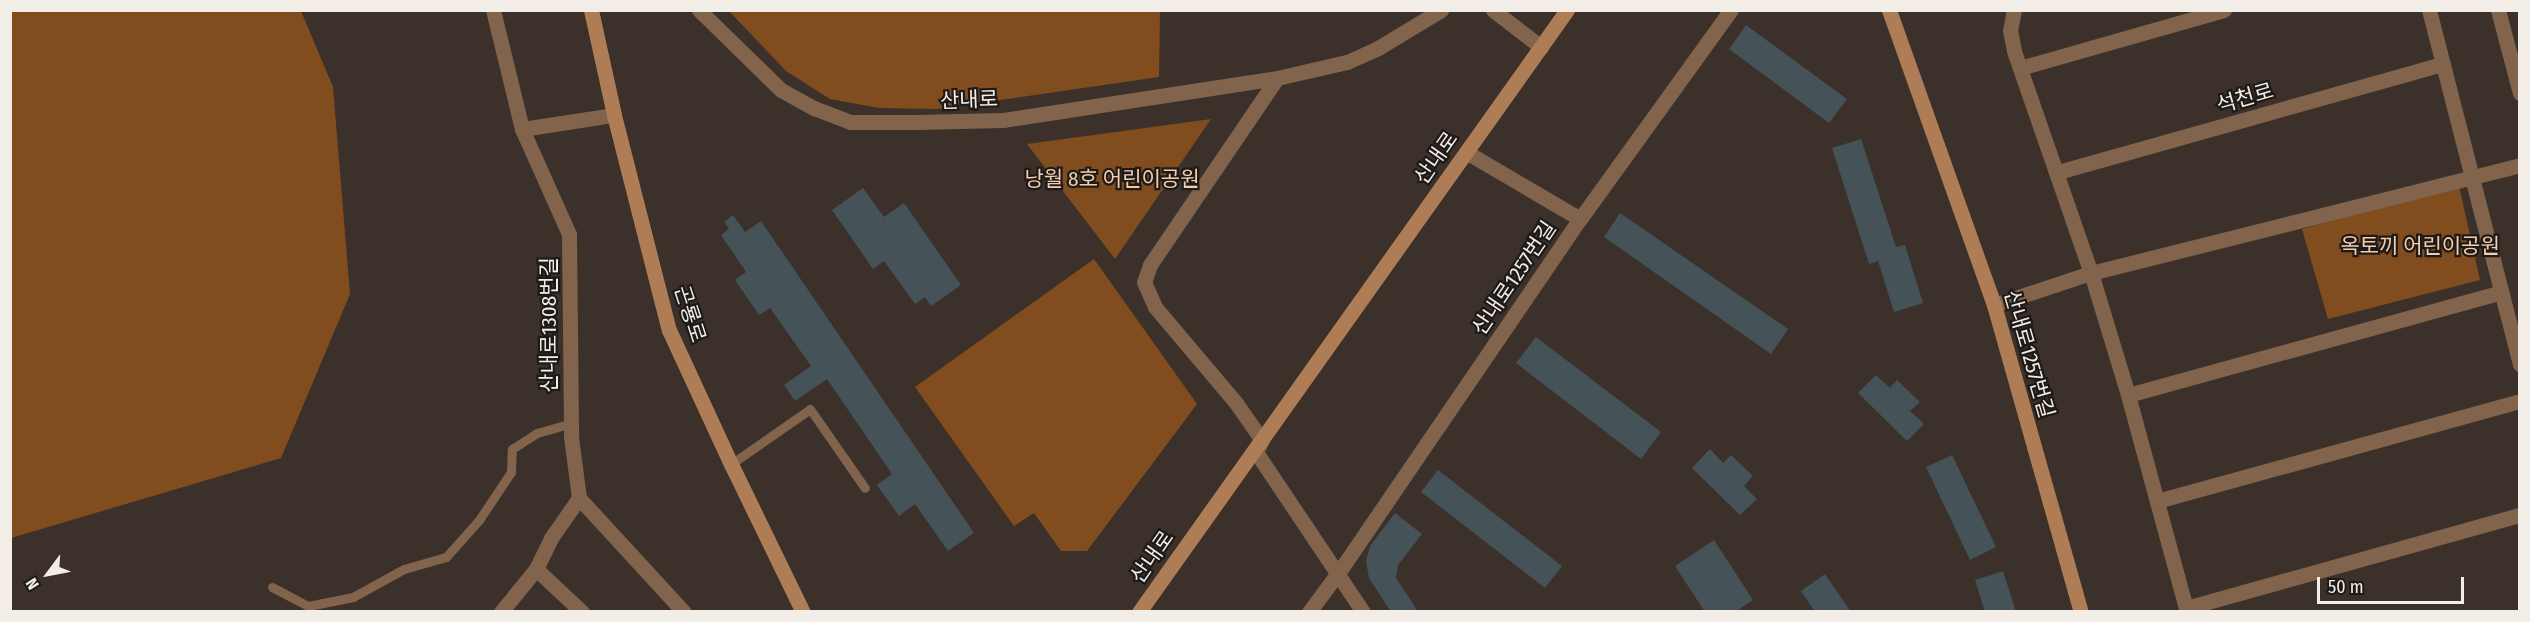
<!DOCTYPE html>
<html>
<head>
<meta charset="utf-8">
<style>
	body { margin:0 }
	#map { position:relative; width:2530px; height:622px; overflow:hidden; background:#3b312a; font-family:"Fira Sans Condensed","Noto Sans KR",sans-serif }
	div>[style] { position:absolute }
	.green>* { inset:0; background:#824d1e }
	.building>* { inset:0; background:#455257 }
	.lane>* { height:9px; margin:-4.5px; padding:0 4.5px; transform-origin:4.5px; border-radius:4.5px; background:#82634b }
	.street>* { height:15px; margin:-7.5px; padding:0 7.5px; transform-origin:7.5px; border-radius:7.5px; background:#82634b }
	.secondary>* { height:15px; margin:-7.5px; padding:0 7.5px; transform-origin:7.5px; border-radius:7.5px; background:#ae7d56 }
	span { translate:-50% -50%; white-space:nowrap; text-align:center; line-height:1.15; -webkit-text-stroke:4.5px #1e1a17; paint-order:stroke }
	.street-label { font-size:21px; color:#f3ede8 }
	.park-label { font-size:21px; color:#f4cdaf }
	.frame { position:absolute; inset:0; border:12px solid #f3ede8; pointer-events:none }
	.north { position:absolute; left:18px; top:544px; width:60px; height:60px; -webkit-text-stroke:4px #1e1a17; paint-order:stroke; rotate:238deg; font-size:16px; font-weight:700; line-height:24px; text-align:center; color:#f3ede8 }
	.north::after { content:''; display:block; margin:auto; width:21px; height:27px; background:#f3ede8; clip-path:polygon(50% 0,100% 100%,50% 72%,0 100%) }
	.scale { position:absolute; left:2317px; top:577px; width:147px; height:27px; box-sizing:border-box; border:3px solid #f3ede8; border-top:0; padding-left:8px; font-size:18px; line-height:21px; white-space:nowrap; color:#f3ede8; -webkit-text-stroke:4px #1e1a17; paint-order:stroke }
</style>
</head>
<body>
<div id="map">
	<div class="green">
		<div style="clip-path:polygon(11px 10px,301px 11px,333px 87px,350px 294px,281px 458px,11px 538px)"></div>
		<div style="clip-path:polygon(729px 11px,1160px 11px,1159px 77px,938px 109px,879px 108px,830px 99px,786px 71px)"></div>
		<div style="clip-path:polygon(1211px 119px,1115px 259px,1027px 144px)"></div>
		<div style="clip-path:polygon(2459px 186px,2480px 280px,2328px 319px,2302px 229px)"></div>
		<div style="clip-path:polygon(1094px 259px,1197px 404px,1087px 551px,1061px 551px,1034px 513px,1014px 526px,915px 387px)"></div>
	</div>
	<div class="building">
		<div style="clip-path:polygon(1746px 25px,1847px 99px,1829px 123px,1729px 49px)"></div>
		<div style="clip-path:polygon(1861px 139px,1896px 247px,1905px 245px,1923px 303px,1894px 312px,1878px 261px,1869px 264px,1832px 148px)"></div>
		<div style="clip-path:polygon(863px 188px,884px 217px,904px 203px,961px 285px,931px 306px,925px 297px,915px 304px,884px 261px,873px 269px,832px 210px)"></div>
		<div style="clip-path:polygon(1620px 213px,1788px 329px,1771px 354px,1604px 237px)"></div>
		<div style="clip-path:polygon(733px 215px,745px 232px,761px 221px,974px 533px,948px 551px,915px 504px,899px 516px,877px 485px,892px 474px,827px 379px,795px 401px,784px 385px,811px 366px,770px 308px,759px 315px,735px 280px,746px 272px,721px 235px,729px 229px,724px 222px)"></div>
		<div style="clip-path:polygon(1536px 337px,1661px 432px,1641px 459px,1516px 363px)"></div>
		<div style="clip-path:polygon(1876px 375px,1890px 388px,1897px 380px,1920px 402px,1910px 411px,1924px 424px,1907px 441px,1858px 393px)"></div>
		<div style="clip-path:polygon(1710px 449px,1723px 463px,1731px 455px,1753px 476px,1744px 486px,1757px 499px,1740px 515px,1692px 468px)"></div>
		<div style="clip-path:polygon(1952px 455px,1996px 547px,1970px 560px,1926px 467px)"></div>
		<div style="clip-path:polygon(1438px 470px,1562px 566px,1545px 588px,1421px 492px)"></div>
		<div style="clip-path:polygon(1395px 513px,1422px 534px,1398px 565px,1396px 578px,1417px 610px,1415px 612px,1391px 612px,1369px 578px,1366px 561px,1370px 546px)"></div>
		<div style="clip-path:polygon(1714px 540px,1753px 600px,1735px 612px,1705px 612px,1675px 566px)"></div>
		<div style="clip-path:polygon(2003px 571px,2016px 612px,1985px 612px,1975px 580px)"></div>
		<div style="clip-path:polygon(1825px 574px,1851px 612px,1815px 612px,1801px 591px)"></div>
	</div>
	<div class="lane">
		<div style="left:731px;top:464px;width:96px;rotate:-34.8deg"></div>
		<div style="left:810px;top:409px;width:96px;rotate:55.2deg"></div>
		<div style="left:272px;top:587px;width:41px;rotate:27.8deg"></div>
		<div style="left:308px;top:606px;width:46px;rotate:-11.3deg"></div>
		<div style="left:353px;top:597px;width:58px;rotate:-28.8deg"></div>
		<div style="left:404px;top:569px;width:44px;rotate:-15.9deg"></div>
		<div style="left:446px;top:557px;width:50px;rotate:-48.3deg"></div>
		<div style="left:479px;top:520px;width:58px;rotate:-56.3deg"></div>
		<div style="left:511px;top:472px;width:23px;rotate:-88deg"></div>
		<div style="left:512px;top:449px;width:30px;rotate:-33deg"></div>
		<div style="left:537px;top:433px;width:35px;rotate:-16deg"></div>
	</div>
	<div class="street">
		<div style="left:493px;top:10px;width:122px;rotate:76.3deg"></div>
		<div style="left:522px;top:129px;width:115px;rotate:65.9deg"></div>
		<div style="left:569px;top:234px;width:203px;rotate:89.4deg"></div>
		<div style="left:571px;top:437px;width:62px;rotate:82.5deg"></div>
		<div style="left:579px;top:498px;width:155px;rotate:47.4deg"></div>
		<div style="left:699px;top:10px;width:115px;rotate:44.3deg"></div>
		<div style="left:781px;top:90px;width:38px;rotate:29deg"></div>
		<div style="left:814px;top:108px;width:39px;rotate:21deg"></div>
		<div style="left:850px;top:122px;width:67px"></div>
		<div style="left:917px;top:122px;width:86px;rotate:-1.3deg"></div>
		<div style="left:1003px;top:120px;width:277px;rotate:-8.7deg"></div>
		<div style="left:1277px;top:78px;width:72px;rotate:-12.9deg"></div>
		<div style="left:1347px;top:62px;width:34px;rotate:-24deg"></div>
		<div style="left:1378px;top:48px;width:74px;rotate:-31.1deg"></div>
		<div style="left:1493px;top:10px;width:61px;rotate:37.6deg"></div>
		<div style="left:2014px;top:10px;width:20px;rotate:101deg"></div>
		<div style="left:2010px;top:30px;width:21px;rotate:79deg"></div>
		<div style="left:2014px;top:51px;width:235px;rotate:70.9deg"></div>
		<div style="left:2091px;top:273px;width:127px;rotate:73.1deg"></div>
		<div style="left:2128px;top:395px;width:225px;rotate:74.8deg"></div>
		<div style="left:2429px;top:10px;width:366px;rotate:75.6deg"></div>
		<div style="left:2498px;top:10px;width:86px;rotate:75.2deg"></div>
		<div style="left:2020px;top:68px;width:212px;rotate:-15.9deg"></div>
		<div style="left:1277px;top:78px;width:226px;rotate:124.2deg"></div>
		<div style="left:1150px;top:265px;width:18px;rotate:109deg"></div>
		<div style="left:1144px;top:282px;width:27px;rotate:66deg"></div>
		<div style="left:1155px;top:307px;width:126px;rotate:49.8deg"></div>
		<div style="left:1236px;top:403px;width:45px;rotate:54.9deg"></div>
		<div style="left:1262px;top:440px;width:13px;rotate:117deg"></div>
		<div style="left:1256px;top:452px;width:192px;rotate:56.2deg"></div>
		<div style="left:522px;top:129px;width:93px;rotate:-8.7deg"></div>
		<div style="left:1466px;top:152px;width:132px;rotate:30.4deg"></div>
		<div style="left:2058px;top:172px;width:400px;rotate:-15.7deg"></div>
		<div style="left:1994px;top:305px;width:102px;rotate:-18.3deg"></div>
		<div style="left:2091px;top:273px;width:442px;rotate:-14.1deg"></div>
		<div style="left:2128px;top:395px;width:387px;rotate:-15.4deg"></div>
		<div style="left:2157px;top:501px;width:377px;rotate:-15.4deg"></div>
		<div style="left:536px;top:569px;width:63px;rotate:43.1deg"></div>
		<div style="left:2186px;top:608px;width:347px;rotate:-15.6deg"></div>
		<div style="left:501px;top:612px;width:55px;rotate:-50.9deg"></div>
		<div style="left:536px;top:569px;width:34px;rotate:-64deg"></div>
		<div style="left:551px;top:538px;width:49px;rotate:-55deg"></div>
		<div style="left:1309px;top:612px;width:57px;rotate:-53.5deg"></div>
		<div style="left:1343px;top:566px;width:420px;rotate:-55.7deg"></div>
		<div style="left:1580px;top:219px;width:258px;rotate:-54.2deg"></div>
	</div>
	<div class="secondary">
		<div style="left:591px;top:10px;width:107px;rotate:77.6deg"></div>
		<div style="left:614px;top:115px;width:222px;rotate:75.7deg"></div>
		<div style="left:669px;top:330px;width:148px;rotate:65.2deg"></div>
		<div style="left:731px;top:464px;width:165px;rotate:64.1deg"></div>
		<div style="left:1889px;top:10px;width:313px;rotate:70.4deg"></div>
		<div style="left:1994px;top:305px;width:319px;rotate:74.2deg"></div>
		<div style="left:1139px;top:612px;width:739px;rotate:-54.59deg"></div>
	</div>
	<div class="street-label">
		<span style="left:2245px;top:98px;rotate:-16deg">석천로</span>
		<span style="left:969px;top:100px;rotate:-2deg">산내로</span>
		<span style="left:1436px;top:158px;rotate:-55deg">산내로</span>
		<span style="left:1514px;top:278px;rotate:-56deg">산내로1257번길</span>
		<span style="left:690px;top:314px;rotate:72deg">곤룡로</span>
		<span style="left:549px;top:325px;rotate:-90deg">산내로1308번길</span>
		<span style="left:2029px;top:354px;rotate:74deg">산내로1257번길</span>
		<span style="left:1152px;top:557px;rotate:-55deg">산내로</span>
	</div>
	<div class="park-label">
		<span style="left:1112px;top:179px">낭월 8호 어린이공원</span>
		<span style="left:2420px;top:246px">옥토끼 어린이공원</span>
	</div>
	<div class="frame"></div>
	<div class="north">N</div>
	<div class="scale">50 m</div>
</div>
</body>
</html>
